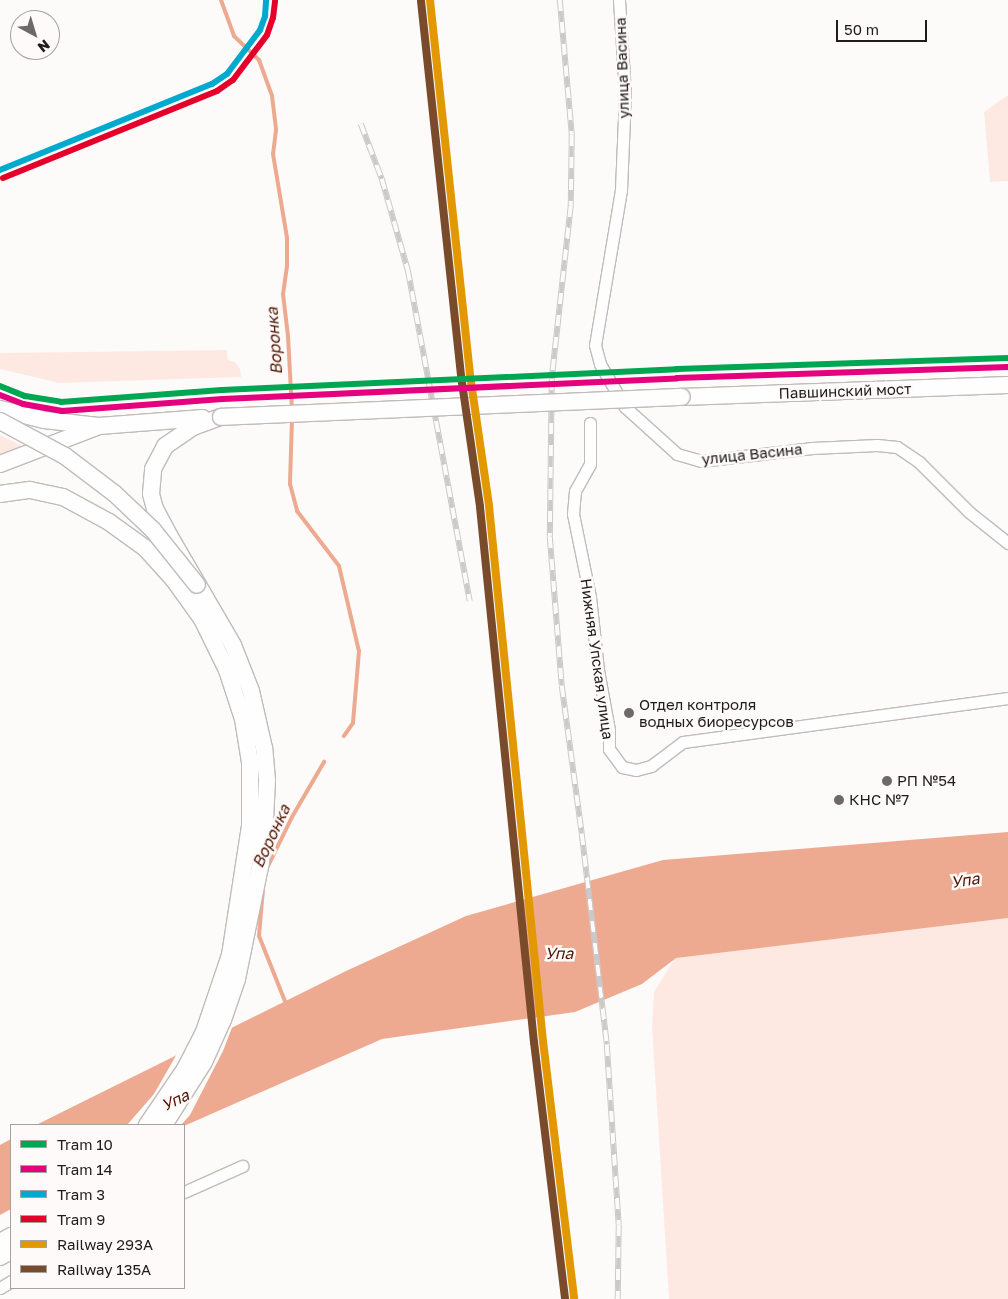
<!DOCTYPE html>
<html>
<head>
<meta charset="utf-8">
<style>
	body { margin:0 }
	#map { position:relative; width:1008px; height:1299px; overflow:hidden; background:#fdfbfa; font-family:"Golos Text",sans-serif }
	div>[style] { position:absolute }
	.green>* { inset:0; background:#fee9e2 }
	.water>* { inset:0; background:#edaa91 }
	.pier>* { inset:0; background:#fdfbfa }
	.stream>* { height:4px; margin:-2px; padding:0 2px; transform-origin:2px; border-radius:2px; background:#edaa91 }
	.roads { filter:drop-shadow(1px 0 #bfbcba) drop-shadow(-1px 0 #bfbcba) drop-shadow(0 1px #bfbcba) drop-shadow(0 -1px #bfbcba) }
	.street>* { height:11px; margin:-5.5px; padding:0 5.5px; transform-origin:5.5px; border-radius:5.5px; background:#fffefe }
	.secondary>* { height:16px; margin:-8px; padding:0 8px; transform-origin:8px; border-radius:8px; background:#fffefe }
	.rail>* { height:5.5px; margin-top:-2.75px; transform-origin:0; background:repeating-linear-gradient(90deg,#fefaf9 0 11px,#cbcaca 0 22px); box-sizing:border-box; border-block:1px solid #cbcaca }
	.bridges { filter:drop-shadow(1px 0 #bfbcba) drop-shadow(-1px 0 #bfbcba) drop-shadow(0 1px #bfbcba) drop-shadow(0 -1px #bfbcba) }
	.secondary-bridge>* { height:16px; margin:-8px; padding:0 8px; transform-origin:8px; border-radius:8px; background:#fffefe }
	.rail-1>* { height:8px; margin:-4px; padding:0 4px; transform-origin:4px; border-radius:4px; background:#e29802 }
	.rail-2>* { height:8px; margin:-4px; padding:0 4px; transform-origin:4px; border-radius:4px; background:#7a4b2a }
	.tram-1>* { height:6px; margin:-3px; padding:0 3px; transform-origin:3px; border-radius:3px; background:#00a651 }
	.tram-2>* { height:6px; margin:-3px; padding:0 3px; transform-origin:3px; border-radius:3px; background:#e5007d }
	.tram-3>* { height:6px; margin:-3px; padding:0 3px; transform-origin:3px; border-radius:3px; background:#00a9ce }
	.tram-4>* { height:6px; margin:-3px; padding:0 3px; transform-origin:3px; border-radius:3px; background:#e4002b }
	.dots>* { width:14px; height:14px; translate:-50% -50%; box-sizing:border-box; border:2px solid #fefaf9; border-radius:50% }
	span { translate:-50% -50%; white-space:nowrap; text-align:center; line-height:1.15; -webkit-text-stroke:5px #fefaf9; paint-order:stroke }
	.street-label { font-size:15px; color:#211b19 }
	.poi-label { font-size:15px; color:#211b19 }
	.left { translate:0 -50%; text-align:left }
	.water-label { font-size:16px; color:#501500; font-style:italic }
	.legend { position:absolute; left:10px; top:1124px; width:175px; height:165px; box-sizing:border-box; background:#fefaf9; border:1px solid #a6a19f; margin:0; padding:6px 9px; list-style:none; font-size:15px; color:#211b19 }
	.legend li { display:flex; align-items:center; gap:10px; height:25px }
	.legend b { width:25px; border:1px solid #a6a19f }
	.north { position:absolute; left:10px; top:10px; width:50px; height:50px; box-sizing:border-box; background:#fefaf9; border:1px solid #a6a19f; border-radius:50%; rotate:141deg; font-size:14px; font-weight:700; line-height:20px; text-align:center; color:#211b19 }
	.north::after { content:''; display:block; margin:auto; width:18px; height:22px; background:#6e6968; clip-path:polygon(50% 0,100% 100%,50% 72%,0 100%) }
	.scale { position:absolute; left:836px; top:20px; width:91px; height:22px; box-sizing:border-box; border:2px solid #211b19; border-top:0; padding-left:6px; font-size:15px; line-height:18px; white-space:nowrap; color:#211b19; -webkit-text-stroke:4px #fefaf9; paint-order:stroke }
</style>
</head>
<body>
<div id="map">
	<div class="green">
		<div style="clip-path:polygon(1008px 95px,1008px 181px,990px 182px,984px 112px)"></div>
		<div style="clip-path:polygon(227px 350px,228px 360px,235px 362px,240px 369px,241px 377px,59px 383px,0 369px,0 353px)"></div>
		<div style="clip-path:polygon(0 435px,23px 446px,0 458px)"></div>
		<div style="clip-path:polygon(1008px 918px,1008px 1299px,669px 1299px,652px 1026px,654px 992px,675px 958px)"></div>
	</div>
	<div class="water">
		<div style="clip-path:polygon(1008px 832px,1008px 918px,676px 958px,642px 984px,575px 1012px,382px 1039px,184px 1126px,36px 1125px,346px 971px,466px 916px,663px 860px)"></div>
		<div style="clip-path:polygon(11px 1139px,11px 1209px,0 1215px,0 1145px)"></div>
	</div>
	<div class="pier">
		<div style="clip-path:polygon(233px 1025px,223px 1051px,190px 1115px,181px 1125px,127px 1125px,154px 1094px,178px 1052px)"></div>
	</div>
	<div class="stream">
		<div style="left:221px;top:0;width:38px;rotate:70deg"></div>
		<div style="left:234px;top:36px;width:35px;rotate:44deg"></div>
		<div style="left:259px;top:60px;width:38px;rotate:70deg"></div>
		<div style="left:272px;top:96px;width:34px;rotate:83deg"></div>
		<div style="left:276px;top:130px;width:24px;rotate:97deg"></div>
		<div style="left:273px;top:154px;width:85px;rotate:80.5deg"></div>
		<div style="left:287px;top:238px;width:28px;rotate:90deg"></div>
		<div style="left:287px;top:266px;width:28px;rotate:98deg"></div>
		<div style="left:283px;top:294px;width:42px;rotate:83.2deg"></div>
		<div style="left:288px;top:336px;width:73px;rotate:86.9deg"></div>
		<div style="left:292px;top:419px;width:65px;rotate:91.8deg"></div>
		<div style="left:290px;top:484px;width:28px;rotate:75deg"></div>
		<div style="left:297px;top:511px;width:69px;rotate:52.6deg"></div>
		<div style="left:339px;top:566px;width:87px;rotate:76.8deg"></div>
		<div style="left:359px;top:651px;width:72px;rotate:94.8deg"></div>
		<div style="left:353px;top:723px;width:16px;rotate:125deg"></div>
		<div style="left:266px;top:870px;width:59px;rotate:-63.9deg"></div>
		<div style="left:292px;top:817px;width:64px;rotate:-59.8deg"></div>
		<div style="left:263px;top:889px;width:47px;rotate:94.9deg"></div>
		<div style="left:259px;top:936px;width:73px;rotate:68.3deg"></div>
	</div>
	<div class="roads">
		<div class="street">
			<div style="left:619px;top:0;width:94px;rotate:86.3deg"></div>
			<div style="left:625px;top:94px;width:96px;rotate:92.4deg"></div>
			<div style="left:621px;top:190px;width:157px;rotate:99.5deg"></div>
			<div style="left:595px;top:345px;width:20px;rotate:75deg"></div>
			<div style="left:600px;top:364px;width:50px;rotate:59.8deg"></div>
			<div style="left:625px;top:407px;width:70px;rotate:42.1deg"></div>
			<div style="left:677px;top:454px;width:25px;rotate:16deg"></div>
			<div style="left:701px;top:461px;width:112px;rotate:-6.7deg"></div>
			<div style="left:812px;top:448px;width:65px;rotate:-2.6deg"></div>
			<div style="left:877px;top:445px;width:20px;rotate:6deg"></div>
			<div style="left:897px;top:447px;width:27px;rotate:34deg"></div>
			<div style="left:919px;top:462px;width:71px;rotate:45deg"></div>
			<div style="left:969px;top:512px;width:50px;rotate:38.5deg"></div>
			<div style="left:590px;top:423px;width:41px;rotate:90deg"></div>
			<div style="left:590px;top:464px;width:31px;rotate:119deg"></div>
			<div style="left:575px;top:491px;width:23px;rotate:95deg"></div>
			<div style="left:573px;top:514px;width:85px;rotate:78.4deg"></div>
			<div style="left:590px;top:597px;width:73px;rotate:83.7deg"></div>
			<div style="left:598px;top:670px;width:61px;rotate:79.6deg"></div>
			<div style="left:609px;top:730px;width:19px;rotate:90deg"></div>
			<div style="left:609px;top:749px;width:22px;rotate:54deg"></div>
			<div style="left:622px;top:767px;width:14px;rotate:12deg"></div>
			<div style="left:636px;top:770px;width:16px;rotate:-15deg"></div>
			<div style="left:651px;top:766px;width:40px;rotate:-37deg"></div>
			<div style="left:683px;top:742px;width:328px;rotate:-7.7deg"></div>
			<div style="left:184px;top:1192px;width:64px;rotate:-24.1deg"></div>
			<div style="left:0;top:1288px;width:13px;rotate:-32deg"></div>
		</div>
		<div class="secondary">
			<div style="left:682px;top:397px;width:326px;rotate:-2.1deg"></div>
			<div style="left:0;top:409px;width:45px;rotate:14deg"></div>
			<div style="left:44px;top:420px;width:55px;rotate:6.2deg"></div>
			<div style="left:99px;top:426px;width:104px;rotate:-4.4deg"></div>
			<div style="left:0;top:464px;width:104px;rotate:-20.9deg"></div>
			<div style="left:0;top:494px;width:30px;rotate:-8deg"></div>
			<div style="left:30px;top:490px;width:34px;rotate:12deg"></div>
			<div style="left:63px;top:497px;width:52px;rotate:28.5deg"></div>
			<div style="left:109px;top:522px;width:44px;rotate:35.8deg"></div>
			<div style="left:145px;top:548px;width:43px;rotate:47.8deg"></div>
			<div style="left:174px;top:580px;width:48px;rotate:54.3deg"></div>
			<div style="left:202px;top:619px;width:57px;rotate:63.9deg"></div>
			<div style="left:227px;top:670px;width:52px;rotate:71.9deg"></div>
			<div style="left:243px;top:719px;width:44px;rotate:80.8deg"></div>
			<div style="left:250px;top:762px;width:64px;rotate:90deg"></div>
			<div style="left:250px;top:826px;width:131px;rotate:98.8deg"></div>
			<div style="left:230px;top:955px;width:81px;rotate:108.7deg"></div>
			<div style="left:204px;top:1032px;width:42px;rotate:117.2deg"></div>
			<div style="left:185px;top:1069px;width:68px;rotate:124.2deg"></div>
			<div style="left:164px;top:1125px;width:75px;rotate:-57.6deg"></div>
			<div style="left:204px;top:1062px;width:46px;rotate:-65.7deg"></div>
			<div style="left:223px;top:1020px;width:43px;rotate:-71.1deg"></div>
			<div style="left:237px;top:979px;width:119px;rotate:-78.4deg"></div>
			<div style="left:261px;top:862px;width:41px;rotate:-84.4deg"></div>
			<div style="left:265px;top:821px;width:41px;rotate:-87.2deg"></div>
			<div style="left:267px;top:780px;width:32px;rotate:-95deg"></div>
			<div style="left:264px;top:748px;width:58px;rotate:-102.8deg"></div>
			<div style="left:251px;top:691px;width:49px;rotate:-111.4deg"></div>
			<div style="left:233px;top:645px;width:127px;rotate:-120.2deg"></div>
			<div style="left:169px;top:535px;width:30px;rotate:-118deg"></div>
			<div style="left:155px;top:509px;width:16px;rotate:-105deg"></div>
			<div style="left:151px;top:494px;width:25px;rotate:-85deg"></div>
			<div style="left:153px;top:469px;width:26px;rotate:-62deg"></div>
			<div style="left:165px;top:446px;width:34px;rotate:-34deg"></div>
			<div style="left:193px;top:427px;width:30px;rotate:-20deg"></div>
			<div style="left:0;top:1242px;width:13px;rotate:-29deg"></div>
			<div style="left:0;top:1257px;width:13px;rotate:-29deg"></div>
		</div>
	</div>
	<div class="rail">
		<div style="left:560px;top:0;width:136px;rotate:84.9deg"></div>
		<div style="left:572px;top:135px;width:71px;rotate:90.8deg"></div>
		<div style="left:571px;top:206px;width:174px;rotate:96.3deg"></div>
		<div style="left:552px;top:379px;width:158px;rotate:90.7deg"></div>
		<div style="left:550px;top:537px;width:149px;rotate:85.4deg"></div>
		<div style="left:562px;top:686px;width:149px;rotate:82.3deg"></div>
		<div style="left:582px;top:834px;width:212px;rotate:83.2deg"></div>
		<div style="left:607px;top:1045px;width:180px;rotate:86.2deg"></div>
		<div style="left:619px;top:1225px;width:74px;rotate:90.8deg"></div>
		<div style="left:361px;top:124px;width:59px;rotate:69.1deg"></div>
		<div style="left:382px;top:179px;width:95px;rotate:74.1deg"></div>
		<div style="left:408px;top:270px;width:337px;rotate:79.4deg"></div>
	</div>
	<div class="bridges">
		<div class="secondary-bridge">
			<div style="left:221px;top:417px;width:461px;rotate:-2.5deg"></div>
			<div style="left:0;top:421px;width:74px;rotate:28.3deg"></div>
			<div style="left:65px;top:456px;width:61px;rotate:37.1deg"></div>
			<div style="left:114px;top:493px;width:54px;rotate:43.5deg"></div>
			<div style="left:153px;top:530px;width:70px;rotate:51.3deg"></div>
		</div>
	</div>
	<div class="rail-1">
		<div style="left:430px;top:0;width:377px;rotate:83.9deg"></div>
		<div style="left:470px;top:375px;width:132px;rotate:81.7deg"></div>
		<div style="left:489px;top:506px;width:538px;rotate:84.24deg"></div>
		<div style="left:543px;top:1041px;width:260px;rotate:83.1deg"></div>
	</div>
	<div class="rail-2">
		<div style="left:421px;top:1px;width:377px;rotate:83.9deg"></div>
		<div style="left:461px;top:376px;width:132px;rotate:81.7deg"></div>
		<div style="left:480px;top:507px;width:538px;rotate:84.24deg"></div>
		<div style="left:534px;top:1042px;width:259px;rotate:83.1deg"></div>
	</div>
	<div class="tram-1">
		<div style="left:0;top:386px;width:27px;rotate:22deg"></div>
		<div style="left:25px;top:396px;width:36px;rotate:9deg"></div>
		<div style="left:61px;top:402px;width:161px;rotate:-4.3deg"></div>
		<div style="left:222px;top:390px;width:455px;rotate:-2.6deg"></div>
		<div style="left:677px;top:369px;width:331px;rotate:-1.9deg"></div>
	</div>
	<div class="tram-2">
		<div style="left:0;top:395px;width:25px;rotate:21deg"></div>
		<div style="left:23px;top:404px;width:40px;rotate:10deg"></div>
		<div style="left:62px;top:411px;width:161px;rotate:-4.3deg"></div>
		<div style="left:223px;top:399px;width:454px;rotate:-2.6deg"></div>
		<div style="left:677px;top:378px;width:331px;rotate:-1.9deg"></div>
	</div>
	<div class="tram-3">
		<div style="left:0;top:170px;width:229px;rotate:-22.1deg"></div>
		<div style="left:212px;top:84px;width:18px;rotate:-34deg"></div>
		<div style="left:227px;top:74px;width:55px;rotate:-53.1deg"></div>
		<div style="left:260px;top:30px;width:15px;rotate:-70deg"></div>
		<div style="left:265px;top:16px;width:16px;rotate:-86deg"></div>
	</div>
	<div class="tram-4">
		<div style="left:3px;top:178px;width:231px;rotate:-22.1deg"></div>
		<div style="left:217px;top:91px;width:19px;rotate:-35deg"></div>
		<div style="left:233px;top:80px;width:56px;rotate:-52.9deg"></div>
		<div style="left:267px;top:35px;width:18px;rotate:-71deg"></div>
		<div style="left:273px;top:18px;width:17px;rotate:-83deg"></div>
	</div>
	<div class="dots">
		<div style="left:629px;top:713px;background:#6e6968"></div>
		<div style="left:887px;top:781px;background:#6e6968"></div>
		<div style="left:839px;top:800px;background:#6e6968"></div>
	</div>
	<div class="street-label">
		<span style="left:622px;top:68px;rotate:-92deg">улица Васина</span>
		<span style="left:845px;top:391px;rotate:-2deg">Павшинский мост</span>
		<span style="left:752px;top:454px;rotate:-6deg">улица Васина</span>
		<span style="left:597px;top:659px;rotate:82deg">Нижняя Упская улица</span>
	</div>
	<div class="poi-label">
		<span class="left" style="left:639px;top:713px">Отдел контроля<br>водных биоресурсов</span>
		<span class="left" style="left:897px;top:781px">РП №54</span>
		<span class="left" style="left:849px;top:800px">КНС №7</span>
	</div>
	<div class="water-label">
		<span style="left:274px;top:341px;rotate:-94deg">Воронка</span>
		<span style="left:271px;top:836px;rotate:-65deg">Воронка</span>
		<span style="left:965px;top:880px;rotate:-9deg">Упа</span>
		<span style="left:559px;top:953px">Упа</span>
		<span style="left:175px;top:1100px;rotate:-26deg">Упа</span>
	</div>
	<ul class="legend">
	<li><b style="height:6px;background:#00a651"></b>Tram 10</li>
	<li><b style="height:6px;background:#e5007d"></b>Tram 14</li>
	<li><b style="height:6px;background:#00a9ce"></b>Tram 3</li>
	<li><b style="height:6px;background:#e4002b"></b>Tram 9</li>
	<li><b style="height:6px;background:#e29802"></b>Railway 293А</li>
	<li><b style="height:6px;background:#7a4b2a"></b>Railway 135А</li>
	</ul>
	<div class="north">N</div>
	<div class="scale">50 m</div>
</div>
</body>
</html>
